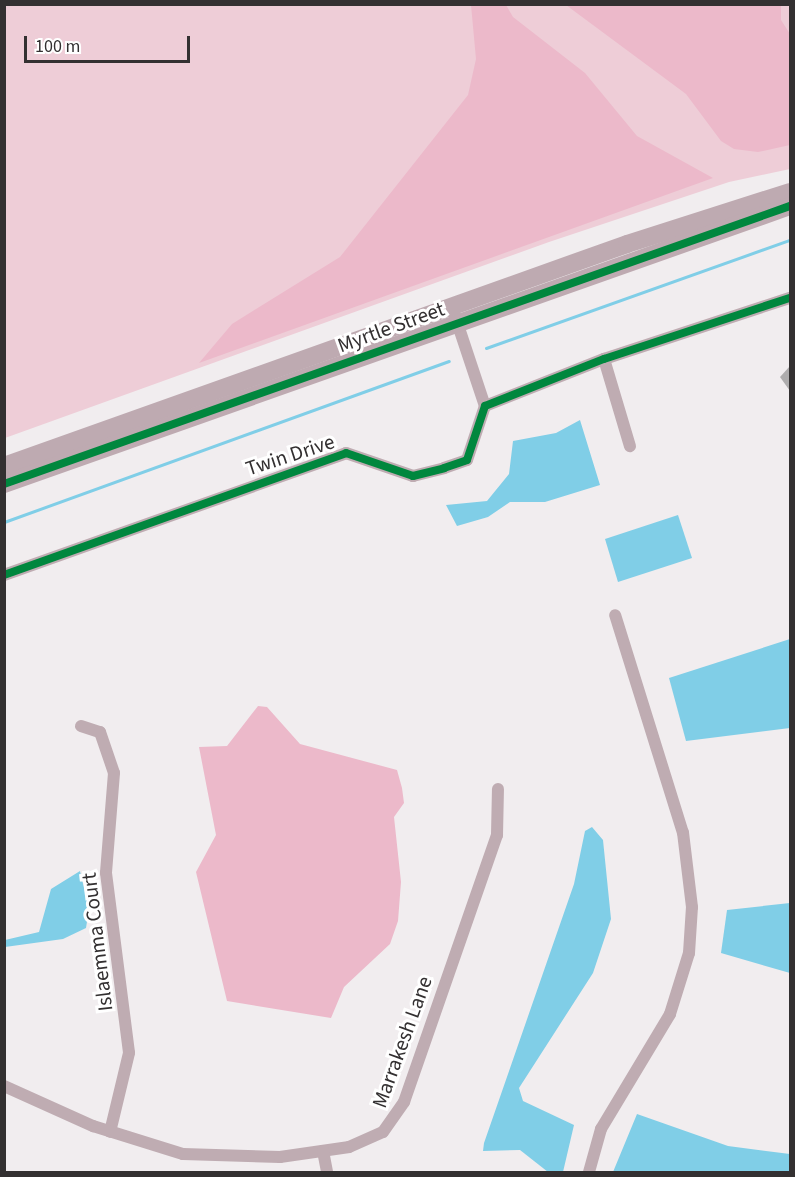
<!DOCTYPE html>
<html>
<head>
<meta charset="utf-8">
<style>
	body { margin:0 }
	#map { position:relative; width:795px; height:1177px; overflow:hidden; background:#f1edef; font-family:"Source Sans 3",sans-serif }
	div>[style] { position:absolute }
	.green>* { inset:0; background:#eecdd7 }
	.forest>* { inset:0; background:#ecb9ca }
	.water>* { inset:0; background:#80cee7 }
	.stream>* { height:3px; margin:-1.5px; padding:0 1.5px; transform-origin:1.5px; border-radius:1.5px; background:#80cee7 }
	.building>* { inset:0; background:#aeacad }
	.street>* { height:12px; margin:-6px; padding:0 6px; transform-origin:6px; border-radius:6px; background:#bfacb2 }
	.secondary>* { height:18px; margin:-9px; padding:0 9px; transform-origin:9px; border-radius:9px; background:#beaab1 }
	.cycleway>* { height:8px; margin:-4px; padding:0 4px; transform-origin:4px; border-radius:4px; background:#00873e }
	span { translate:-50% -50%; white-space:nowrap; text-align:center; line-height:1.15; -webkit-text-stroke:6px #fff; paint-order:stroke }
	.street-label { font-size:21px; color:#333031 }
	.frame { position:absolute; inset:0; border:6px solid #333031; pointer-events:none }
	.scale { position:absolute; left:24px; top:36px; width:166px; height:27px; box-sizing:border-box; border:3px solid #333031; border-top:0; padding-left:8px; font-size:18px; line-height:21px; white-space:nowrap; color:#333031; -webkit-text-stroke:4px #fff; paint-order:stroke }
</style>
</head>
<body>
<div id="map">
	<div class="green">
		<div style="clip-path:polygon(5px 5px,790px 5px,790px 169px,729px 182px,549px 242px,5px 438px)"></div>
	</div>
	<div class="forest">
		<div style="clip-path:polygon(471px 5px,506px 5px,513px 17px,585px 73px,637px 136px,713px 178px,199px 363px,232px 324px,340px 257px,468px 95px,476px 59px)"></div>
		<div style="clip-path:polygon(566px 5px,781px 5px,781px 20px,790px 34px,790px 145px,758px 152px,734px 149px,721px 141px,686px 94px)"></div>
		<div style="clip-path:polygon(258px 706px,267px 707px,300px 744px,397px 770px,402px 788px,404px 803px,394px 817px,401px 882px,398px 921px,390px 944px,344px 987px,331px 1018px,227px 1001px,196px 872px,216px 835px,199px 747px,227px 746px)"></div>
	</div>
	<div class="water">
		<div style="clip-path:polygon(580px 420px,600px 485px,545px 502px,510px 502px,488px 517px,457px 526px,446px 505px,487px 501px,509px 474px,513px 441px,556px 433px)"></div>
		<div style="clip-path:polygon(678px 515px,692px 558px,618px 582px,605px 539px)"></div>
		<div style="clip-path:polygon(790px 639px,790px 728px,686px 741px,669px 678px)"></div>
		<div style="clip-path:polygon(592px 827px,603px 840px,611px 919px,593px 973px,519px 1088px,523px 1101px,574px 1125px,563px 1172px,548px 1172px,520px 1150px,483px 1151px,484px 1143px,574px 884px,585px 831px)"></div>
		<div style="clip-path:polygon(80px 871px,89px 909px,86px 928px,63px 939px,5px 947px,5px 940px,39px 932px,51px 889px)"></div>
		<div style="clip-path:polygon(790px 903px,790px 973px,721px 953px,727px 910px)"></div>
		<div style="clip-path:polygon(637px 1114px,728px 1146px,790px 1154px,790px 1172px,613px 1172px)"></div>
	</div>
	<div class="stream">
		<div style="left:486px;top:348px;width:323px;rotate:-19.6deg"></div>
		<div style="left:4px;top:522px;width:473px;rotate:-19.9deg"></div>
	</div>
	<div class="building">
		<div style="clip-path:polygon(790px 366px,790px 391px,780px 377px)"></div>
	</div>
	<div class="street">
		<div style="left:455px;top:316px;width:95px;rotate:71.6deg"></div>
		<div style="left:604px;top:359px;width:91px;rotate:73.4deg"></div>
		<div style="left:4px;top:575px;width:363px;rotate:-19.6deg"></div>
		<div style="left:346px;top:453px;width:71px;rotate:18.9deg"></div>
		<div style="left:413px;top:476px;width:32px;rotate:-14deg"></div>
		<div style="left:444px;top:468px;width:24px;rotate:-19deg"></div>
		<div style="left:467px;top:460px;width:57px;rotate:-71.6deg"></div>
		<div style="left:485px;top:406px;width:128px;rotate:-21.6deg"></div>
		<div style="left:604px;top:359px;width:196px;rotate:-18.2deg"></div>
		<div style="left:81px;top:726px;width:20px;rotate:18deg"></div>
		<div style="left:100px;top:732px;width:43px;rotate:71.1deg"></div>
		<div style="left:114px;top:773px;width:100px;rotate:94.6deg"></div>
		<div style="left:106px;top:873px;width:181px;rotate:82.7deg"></div>
		<div style="left:129px;top:1053px;width:81px;rotate:103.5deg"></div>
		<div style="left:4px;top:1086px;width:98px;rotate:24.2deg"></div>
		<div style="left:93px;top:1126px;width:94px;rotate:17.3deg"></div>
		<div style="left:183px;top:1154px;width:97px;rotate:1.8deg"></div>
		<div style="left:280px;top:1157px;width:70px;rotate:-8.2deg"></div>
		<div style="left:349px;top:1147px;width:37px;rotate:-24deg"></div>
		<div style="left:383px;top:1132px;width:37px;rotate:-55deg"></div>
		<div style="left:404px;top:1102px;width:283px;rotate:-70.8deg"></div>
		<div style="left:497px;top:835px;width:46px;rotate:-88.8deg"></div>
		<div style="left:323px;top:1151px;width:21px;rotate:79deg"></div>
		<div style="left:589px;top:1172px;width:45px;rotate:-74.4deg"></div>
		<div style="left:601px;top:1129px;width:134px;rotate:-59deg"></div>
		<div style="left:670px;top:1014px;width:64px;rotate:-72.7deg"></div>
		<div style="left:689px;top:953px;width:46px;rotate:-86.3deg"></div>
		<div style="left:692px;top:907px;width:75px;rotate:-96.9deg"></div>
		<div style="left:683px;top:833px;width:228px;rotate:-107.3deg"></div>
	</div>
	<div class="secondary">
		<div style="left:4px;top:466px;width:661px;rotate:-19.61deg"></div>
		<div style="left:627px;top:244px;width:171px;rotate:-17.7deg"></div>
		<div style="left:4px;top:484px;width:834px;rotate:-19.48deg"></div>
	</div>
	<div class="cycleway">
		<div style="left:4px;top:484px;width:834px;rotate:-19.48deg"></div>
		<div style="left:4px;top:575px;width:363px;rotate:-19.6deg"></div>
		<div style="left:346px;top:453px;width:71px;rotate:18.9deg"></div>
		<div style="left:413px;top:476px;width:32px;rotate:-14deg"></div>
		<div style="left:444px;top:468px;width:24px;rotate:-19deg"></div>
		<div style="left:467px;top:460px;width:57px;rotate:-71.6deg"></div>
		<div style="left:485px;top:406px;width:128px;rotate:-21.6deg"></div>
		<div style="left:604px;top:359px;width:196px;rotate:-18.2deg"></div>
	</div>
	<div class="street-label">
		<span style="left:391px;top:327px;rotate:-20deg">Myrtle Street</span>
		<span style="left:290px;top:455px;rotate:-18deg">Twin Drive</span>
		<span style="left:97px;top:942px;rotate:-97deg">Islaemma Court</span>
		<span style="left:402px;top:1042px;rotate:-70deg">Marrakesh Lane</span>
	</div>
	<div class="frame"></div>
	<div class="scale">100 m</div>
</div>
</body>
</html>
